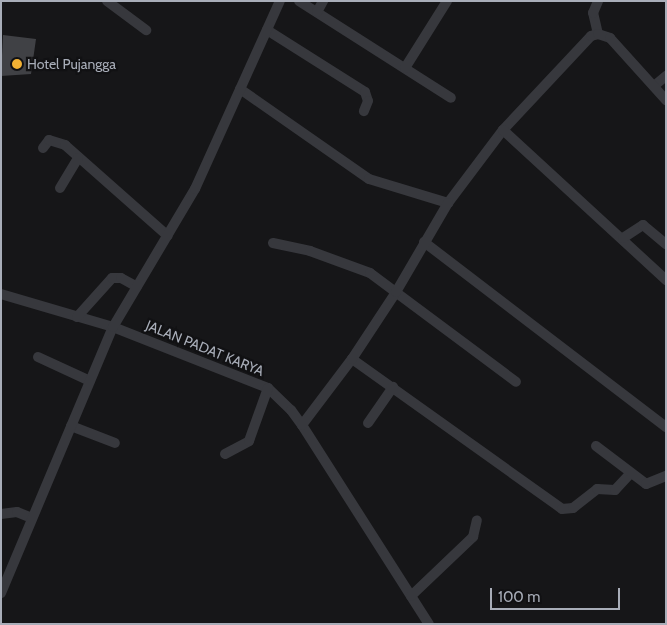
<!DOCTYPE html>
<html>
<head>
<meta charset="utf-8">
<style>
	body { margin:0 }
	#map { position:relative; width:667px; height:625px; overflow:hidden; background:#161618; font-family:Cabin,sans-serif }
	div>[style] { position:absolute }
	.building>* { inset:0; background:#404145 }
	.street>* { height:10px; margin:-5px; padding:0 5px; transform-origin:5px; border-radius:5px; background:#37383d }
	.dots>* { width:14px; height:14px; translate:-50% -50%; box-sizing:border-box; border:2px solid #111113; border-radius:50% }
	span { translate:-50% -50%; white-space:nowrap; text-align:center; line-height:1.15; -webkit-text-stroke:4.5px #111113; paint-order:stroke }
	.poi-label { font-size:14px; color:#a8adb8 }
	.left { translate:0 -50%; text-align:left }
	.street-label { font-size:14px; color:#a8adb8 }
	.frame { position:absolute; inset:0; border:2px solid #a8adb8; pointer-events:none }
	.scale { position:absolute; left:490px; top:588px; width:130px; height:22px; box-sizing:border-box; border:2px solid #a8adb8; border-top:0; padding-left:6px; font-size:15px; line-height:18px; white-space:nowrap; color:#a8adb8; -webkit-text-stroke:4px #111113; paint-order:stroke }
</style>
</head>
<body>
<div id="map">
	<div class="building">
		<div style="clip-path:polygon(3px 35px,36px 39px,31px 74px,1px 76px)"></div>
	</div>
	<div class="street">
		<div style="left:107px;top:1px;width:49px;rotate:36.6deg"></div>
		<div style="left:299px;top:1px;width:180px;rotate:32.5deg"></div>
		<div style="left:317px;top:12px;width:13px;rotate:-61deg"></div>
		<div style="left:267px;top:30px;width:116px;rotate:32.3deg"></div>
		<div style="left:365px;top:92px;width:9px;rotate:72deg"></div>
		<div style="left:368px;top:101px;width:11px;rotate:112deg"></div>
		<div style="left:598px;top:34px;width:22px;rotate:-103deg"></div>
		<div style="left:593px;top:13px;width:13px;rotate:-67deg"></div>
		<div style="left:405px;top:68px;width:79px;rotate:-57.9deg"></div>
		<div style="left:654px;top:86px;width:16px;rotate:-40deg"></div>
		<div style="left:240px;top:89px;width:157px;rotate:34.9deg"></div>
		<div style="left:369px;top:179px;width:83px;rotate:16.9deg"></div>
		<div style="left:448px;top:203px;width:91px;rotate:-53deg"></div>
		<div style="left:503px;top:130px;width:129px;rotate:-46.9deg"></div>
		<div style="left:591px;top:36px;width:7px;rotate:-16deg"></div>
		<div style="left:598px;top:34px;width:13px;rotate:18deg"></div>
		<div style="left:610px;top:38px;width:84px;rotate:47.9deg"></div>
		<div style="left:503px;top:130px;width:222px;rotate:42.6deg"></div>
		<div style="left:43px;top:148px;width:10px;rotate:-53deg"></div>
		<div style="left:49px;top:140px;width:17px;rotate:17deg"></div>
		<div style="left:65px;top:145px;width:137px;rotate:41.5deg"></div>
		<div style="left:60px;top:188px;width:35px;rotate:-59deg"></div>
		<div style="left:623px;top:238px;width:24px;rotate:-33deg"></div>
		<div style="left:643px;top:225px;width:30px;rotate:40deg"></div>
		<div style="left:424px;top:242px;width:305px;rotate:37.4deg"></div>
		<div style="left:273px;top:243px;width:38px;rotate:12deg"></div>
		<div style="left:310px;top:251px;width:64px;rotate:20.1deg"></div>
		<div style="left:370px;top:273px;width:182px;rotate:36.7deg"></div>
		<div style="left:1px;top:294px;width:117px;rotate:16.4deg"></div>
		<div style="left:113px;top:327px;width:167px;rotate:21.5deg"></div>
		<div style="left:268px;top:388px;width:32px;rotate:44deg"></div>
		<div style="left:291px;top:410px;width:19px;rotate:54deg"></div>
		<div style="left:302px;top:425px;width:236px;rotate:57.5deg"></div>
		<div style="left:77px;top:317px;width:52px;rotate:-48.1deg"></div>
		<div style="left:112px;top:278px;width:9px"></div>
		<div style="left:121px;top:278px;width:18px;rotate:29deg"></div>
		<div style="left:38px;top:357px;width:57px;rotate:24.8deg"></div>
		<div style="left:352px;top:359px;width:258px;rotate:35.5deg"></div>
		<div style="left:562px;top:509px;width:11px;rotate:-5deg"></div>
		<div style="left:573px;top:508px;width:31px;rotate:-38deg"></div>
		<div style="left:597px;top:489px;width:18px;rotate:3deg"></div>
		<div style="left:615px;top:490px;width:23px;rotate:-47deg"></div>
		<div style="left:368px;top:423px;width:44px;rotate:-55.2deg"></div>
		<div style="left:302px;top:425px;width:83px;rotate:-52.9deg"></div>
		<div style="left:352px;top:359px;width:80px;rotate:-56.7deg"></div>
		<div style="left:396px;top:292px;width:103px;rotate:-59.7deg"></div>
		<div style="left:71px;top:426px;width:47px;rotate:21.1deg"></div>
		<div style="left:596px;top:446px;width:63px;rotate:37.2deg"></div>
		<div style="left:646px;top:484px;width:22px;rotate:-22deg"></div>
		<div style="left:225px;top:454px;width:27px;rotate:-28deg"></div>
		<div style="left:249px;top:441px;width:56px;rotate:-70.3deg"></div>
		<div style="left:1px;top:514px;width:16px;rotate:-7deg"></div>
		<div style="left:17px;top:512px;width:16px;rotate:22deg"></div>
		<div style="left:1px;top:593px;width:289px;rotate:-67.2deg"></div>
		<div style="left:113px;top:327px;width:161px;rotate:-59.3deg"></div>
		<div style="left:195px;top:189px;width:206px;rotate:-65.7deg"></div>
		<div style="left:411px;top:596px;width:86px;rotate:-43.6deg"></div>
		<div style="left:473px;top:537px;width:17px;rotate:-77deg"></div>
	</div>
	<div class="dots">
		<div style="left:17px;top:64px;background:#f2b134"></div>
	</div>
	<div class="poi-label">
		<span class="left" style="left:27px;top:64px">Hotel Pujangga</span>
	</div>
	<div class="street-label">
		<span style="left:205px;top:348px;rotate:22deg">JALAN PADAT KARYA</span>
	</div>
	<div class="frame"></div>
	<div class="scale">100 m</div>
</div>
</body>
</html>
